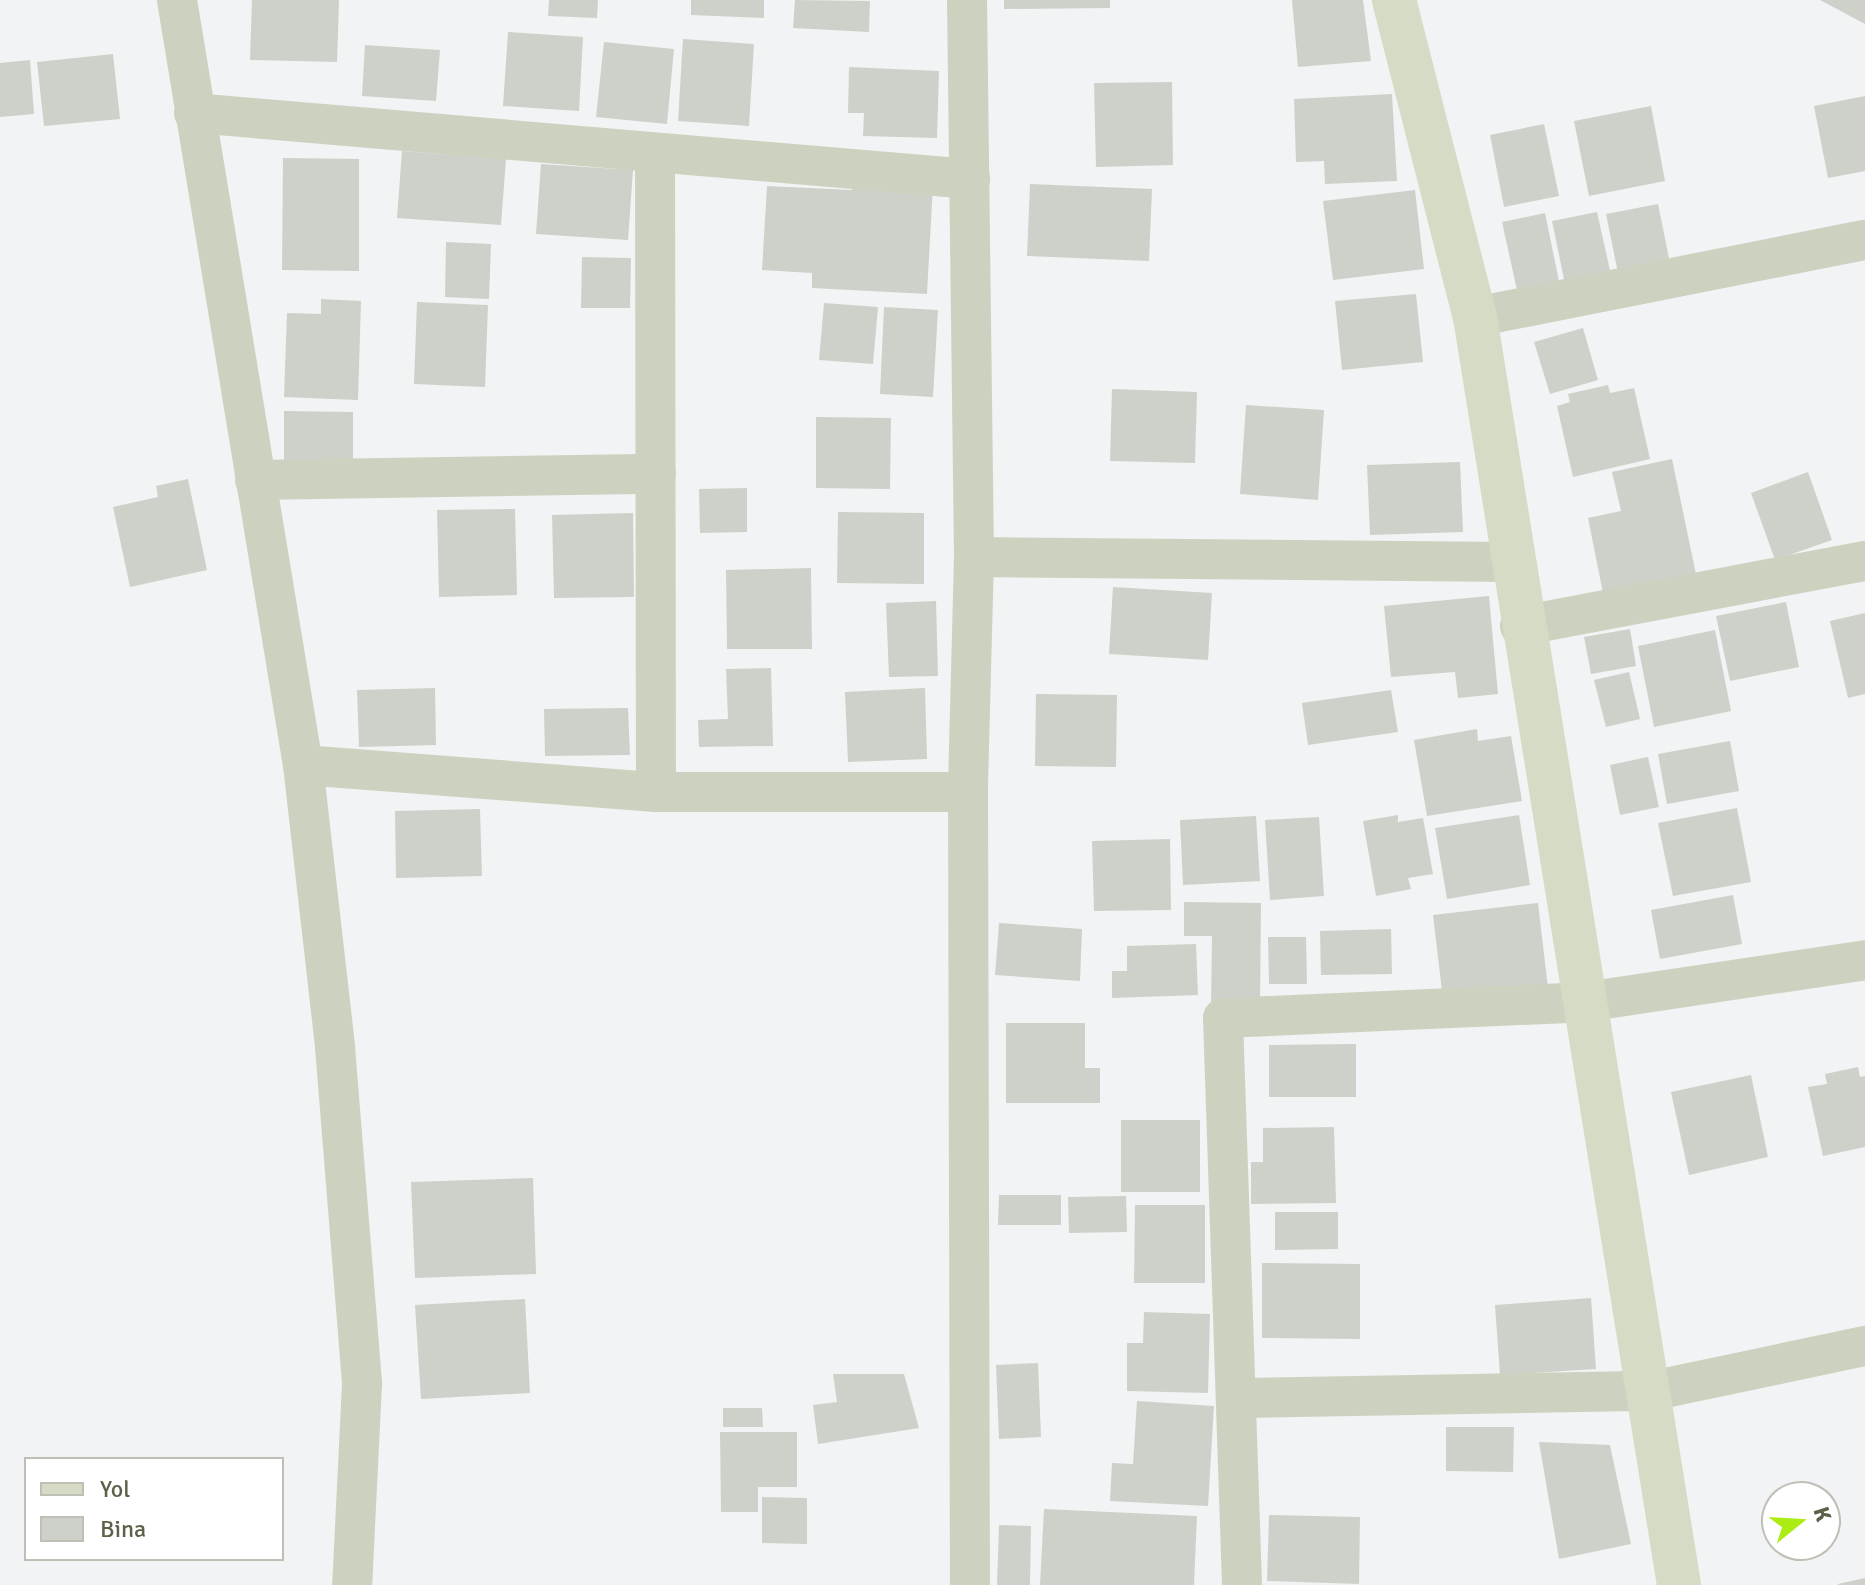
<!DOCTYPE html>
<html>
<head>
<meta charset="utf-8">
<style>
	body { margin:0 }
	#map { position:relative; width:1865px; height:1585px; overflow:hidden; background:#f2f3f4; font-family:Signika,sans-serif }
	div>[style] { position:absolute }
	.building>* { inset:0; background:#ced1c9 }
	.street>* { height:40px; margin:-20px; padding:0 20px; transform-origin:20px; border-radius:20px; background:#cdd2c0 }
	.secondary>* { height:44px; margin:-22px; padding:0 22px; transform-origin:22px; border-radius:22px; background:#d5dbc5 }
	span { translate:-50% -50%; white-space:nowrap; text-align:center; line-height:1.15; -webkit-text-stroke:8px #fff; paint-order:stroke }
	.legend { position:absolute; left:24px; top:1457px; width:260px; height:104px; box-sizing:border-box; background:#fff; border:2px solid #bec0b6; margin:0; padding:10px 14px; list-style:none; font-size:24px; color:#5c6149 }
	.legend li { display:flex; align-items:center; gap:16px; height:40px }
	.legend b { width:40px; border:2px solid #bec0b6 }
	.north { position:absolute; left:1761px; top:1481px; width:80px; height:80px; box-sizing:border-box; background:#fff; border:2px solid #bec0b6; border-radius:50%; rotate:72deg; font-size:22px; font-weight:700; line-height:32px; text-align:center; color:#5c6149 }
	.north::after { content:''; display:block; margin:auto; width:28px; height:36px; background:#abec14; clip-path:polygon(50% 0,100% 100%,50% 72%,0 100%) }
</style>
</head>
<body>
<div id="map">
	<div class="building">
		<div style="clip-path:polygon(252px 0,339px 0,337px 62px,250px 60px)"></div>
		<div style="clip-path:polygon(549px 0,598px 0,597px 18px,548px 16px)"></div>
		<div style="clip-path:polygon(691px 0,764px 0,764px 18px,691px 15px)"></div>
		<div style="clip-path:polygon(795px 0,870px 1px,869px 32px,793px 28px)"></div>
		<div style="clip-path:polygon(1004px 0,1110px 0,1110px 8px,1004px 9px)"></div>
		<div style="clip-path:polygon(1292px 0,1363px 0,1371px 61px,1298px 67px)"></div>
		<div style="clip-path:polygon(1820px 0,1865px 0,1865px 24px)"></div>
		<div style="clip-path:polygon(508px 32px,583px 37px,579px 111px,503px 106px)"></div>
		<div style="clip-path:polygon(683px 39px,754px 44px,749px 126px,678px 121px)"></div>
		<div style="clip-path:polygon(604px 42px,674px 49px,667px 124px,596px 117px)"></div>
		<div style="clip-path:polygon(365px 45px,440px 50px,436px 101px,362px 96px)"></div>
		<div style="clip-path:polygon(113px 54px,120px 119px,44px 126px,37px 62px)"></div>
		<div style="clip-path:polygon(30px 60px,34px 114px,0 117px,0 63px)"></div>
		<div style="clip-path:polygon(849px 67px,939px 71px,937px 138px,863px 136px,864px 113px,848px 113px)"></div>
		<div style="clip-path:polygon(1172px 82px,1173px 165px,1096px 167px,1094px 83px)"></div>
		<div style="clip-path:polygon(1392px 94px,1397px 181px,1325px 184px,1324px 161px,1296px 162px,1294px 99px)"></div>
		<div style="clip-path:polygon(1865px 96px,1865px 171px,1828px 178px,1814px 106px)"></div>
		<div style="clip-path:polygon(1651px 106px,1665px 181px,1589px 196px,1574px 121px)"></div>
		<div style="clip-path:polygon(1544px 124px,1559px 196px,1504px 207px,1490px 135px)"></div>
		<div style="clip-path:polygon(402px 151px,506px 159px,501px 225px,397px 218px)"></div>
		<div style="clip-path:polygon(283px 158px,359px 159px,359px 271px,282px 270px)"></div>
		<div style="clip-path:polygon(541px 164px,633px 170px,628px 240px,536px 234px)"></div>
		<div style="clip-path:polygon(852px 179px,933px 184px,927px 294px,812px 288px,812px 273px,762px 270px,767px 186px,852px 190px)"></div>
		<div style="clip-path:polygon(1030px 184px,1152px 189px,1149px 261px,1027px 256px)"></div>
		<div style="clip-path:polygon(1415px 190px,1424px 269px,1333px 280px,1323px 201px)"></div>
		<div style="clip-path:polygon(1658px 204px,1670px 263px,1618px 273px,1606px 214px)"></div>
		<div style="clip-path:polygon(1597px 212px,1611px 275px,1565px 284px,1552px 221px)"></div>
		<div style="clip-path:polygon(1545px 213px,1559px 281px,1517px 290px,1502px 222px)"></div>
		<div style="clip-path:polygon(446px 242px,491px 244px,489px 299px,445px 297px)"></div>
		<div style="clip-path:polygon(582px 257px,631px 258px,630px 308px,581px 308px)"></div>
		<div style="clip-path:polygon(1416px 294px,1423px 362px,1342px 370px,1335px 301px)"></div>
		<div style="clip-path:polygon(321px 299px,361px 301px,358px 400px,284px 397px,287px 313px,321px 314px)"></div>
		<div style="clip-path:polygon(417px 302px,488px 305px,485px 387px,414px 384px)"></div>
		<div style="clip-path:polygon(824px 303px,878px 307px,873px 364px,819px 360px)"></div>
		<div style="clip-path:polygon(884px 307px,938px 310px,933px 397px,880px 394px)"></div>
		<div style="clip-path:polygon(1583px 328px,1598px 380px,1550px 394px,1534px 342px)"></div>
		<div style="clip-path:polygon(1608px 385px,1610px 393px,1634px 388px,1650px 459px,1573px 477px,1557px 406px,1570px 402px,1568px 394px)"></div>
		<div style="clip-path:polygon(1112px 389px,1197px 392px,1195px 463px,1110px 461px)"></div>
		<div style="clip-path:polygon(1246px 405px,1324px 410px,1318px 500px,1240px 494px)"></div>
		<div style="clip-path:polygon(284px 411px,353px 412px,353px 464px,284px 464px)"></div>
		<div style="clip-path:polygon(816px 417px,891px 418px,890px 489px,816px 488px)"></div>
		<div style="clip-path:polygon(1672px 459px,1697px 579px,1604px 598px,1588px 518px,1621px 511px,1612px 472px)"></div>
		<div style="clip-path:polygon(1460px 462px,1463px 532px,1370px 535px,1367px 465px)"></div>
		<div style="clip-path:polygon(1808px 472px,1832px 540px,1775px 560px,1751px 493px)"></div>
		<div style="clip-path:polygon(188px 479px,207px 570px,130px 587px,113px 507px,158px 497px,156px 486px)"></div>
		<div style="clip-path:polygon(747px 488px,747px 532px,700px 533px,699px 489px)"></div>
		<div style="clip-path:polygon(515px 509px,517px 595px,439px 597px,437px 510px)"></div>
		<div style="clip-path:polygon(838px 512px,924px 513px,924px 584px,837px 583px)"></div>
		<div style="clip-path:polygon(633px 513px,634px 597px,554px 598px,552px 515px)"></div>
		<div style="clip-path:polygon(811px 568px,812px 649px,727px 649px,726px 570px)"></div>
		<div style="clip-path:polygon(1113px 587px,1212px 593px,1208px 660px,1109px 654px)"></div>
		<div style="clip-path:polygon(1489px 596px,1498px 694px,1458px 698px,1455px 672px,1391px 677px,1384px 606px)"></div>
		<div style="clip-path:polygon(936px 601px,938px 676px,889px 677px,886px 603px)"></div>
		<div style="clip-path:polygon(1786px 602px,1799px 667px,1730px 681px,1716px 616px)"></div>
		<div style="clip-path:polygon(1865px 613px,1865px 694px,1848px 698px,1830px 621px)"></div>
		<div style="clip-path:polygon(1630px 629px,1636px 666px,1591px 674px,1584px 637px)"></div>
		<div style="clip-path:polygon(1715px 630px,1731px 711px,1654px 727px,1638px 646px)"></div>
		<div style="clip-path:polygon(771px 668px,773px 746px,699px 747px,698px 720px,728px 719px,726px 669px)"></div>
		<div style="clip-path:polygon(1629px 672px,1640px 719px,1606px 727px,1594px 680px)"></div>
		<div style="clip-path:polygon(435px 688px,436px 745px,359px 747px,357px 690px)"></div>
		<div style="clip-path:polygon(925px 688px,927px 759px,848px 762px,845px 692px)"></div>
		<div style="clip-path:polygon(1391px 690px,1398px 732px,1308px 745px,1302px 703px)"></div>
		<div style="clip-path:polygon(1036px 694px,1117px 695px,1116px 767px,1035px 766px)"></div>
		<div style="clip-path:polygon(628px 708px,630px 755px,545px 756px,544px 709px)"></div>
		<div style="clip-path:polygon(1477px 729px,1478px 741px,1511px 736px,1522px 801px,1427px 816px,1414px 740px)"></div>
		<div style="clip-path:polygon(1730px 741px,1739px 791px,1667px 804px,1658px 754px)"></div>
		<div style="clip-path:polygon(1648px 757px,1659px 807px,1620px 815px,1610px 765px)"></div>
		<div style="clip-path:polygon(1737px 808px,1751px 882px,1673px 896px,1658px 823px)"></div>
		<div style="clip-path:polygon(480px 809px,482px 876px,396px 878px,395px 811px)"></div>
		<div style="clip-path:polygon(1398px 815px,1398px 822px,1423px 818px,1433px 874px,1408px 878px,1411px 889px,1376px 896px,1363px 821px)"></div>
		<div style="clip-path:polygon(1519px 815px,1530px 885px,1447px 899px,1435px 828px)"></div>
		<div style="clip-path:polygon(1256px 816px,1260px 881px,1183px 885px,1180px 820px)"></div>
		<div style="clip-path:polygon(1319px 817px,1324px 896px,1270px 900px,1265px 820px)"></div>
		<div style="clip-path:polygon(1170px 839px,1171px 910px,1094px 911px,1092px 841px)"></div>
		<div style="clip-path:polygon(1733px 895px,1742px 944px,1660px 959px,1651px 910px)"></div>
		<div style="clip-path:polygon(1184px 902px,1261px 903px,1260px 1007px,1211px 1007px,1212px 936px,1184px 936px)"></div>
		<div style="clip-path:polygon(1538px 903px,1548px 988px,1443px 1000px,1433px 915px)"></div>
		<div style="clip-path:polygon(999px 923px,1082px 929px,1080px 981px,995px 975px)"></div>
		<div style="clip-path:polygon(1391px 929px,1392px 974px,1321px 975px,1320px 931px)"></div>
		<div style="clip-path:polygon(1268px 937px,1306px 937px,1307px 984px,1269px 984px)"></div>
		<div style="clip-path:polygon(1196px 944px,1198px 995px,1112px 998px,1112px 971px,1127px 971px,1127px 946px)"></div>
		<div style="clip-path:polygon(1006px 1023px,1085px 1023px,1085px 1068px,1100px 1068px,1100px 1103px,1006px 1103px)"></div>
		<div style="clip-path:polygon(1356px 1044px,1356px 1097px,1269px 1097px,1269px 1045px)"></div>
		<div style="clip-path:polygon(1858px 1067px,1860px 1077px,1865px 1076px,1865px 1147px,1823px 1156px,1808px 1087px,1827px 1084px,1825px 1074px)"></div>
		<div style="clip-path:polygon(1751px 1075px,1768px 1157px,1689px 1175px,1671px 1092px)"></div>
		<div style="clip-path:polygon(1121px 1120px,1200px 1120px,1200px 1192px,1121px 1192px)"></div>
		<div style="clip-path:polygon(1334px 1127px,1336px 1203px,1251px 1204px,1251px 1162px,1263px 1162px,1263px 1128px)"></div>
		<div style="clip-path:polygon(533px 1178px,536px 1274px,415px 1278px,411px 1182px)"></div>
		<div style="clip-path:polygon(999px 1195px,1061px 1195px,1061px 1225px,998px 1225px)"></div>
		<div style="clip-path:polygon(1126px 1196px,1127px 1232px,1069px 1233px,1068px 1197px)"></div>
		<div style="clip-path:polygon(1135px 1205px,1205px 1205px,1205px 1283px,1134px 1283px)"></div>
		<div style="clip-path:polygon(1275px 1212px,1338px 1212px,1338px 1249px,1275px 1250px)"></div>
		<div style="clip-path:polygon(1262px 1263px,1360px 1264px,1360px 1339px,1262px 1338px)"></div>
		<div style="clip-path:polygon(1591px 1298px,1596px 1369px,1500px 1375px,1495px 1305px)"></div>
		<div style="clip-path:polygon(525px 1299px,530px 1393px,421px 1399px,415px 1305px)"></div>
		<div style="clip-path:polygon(1144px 1312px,1210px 1314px,1208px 1393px,1127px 1391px,1127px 1343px,1143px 1343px)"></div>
		<div style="clip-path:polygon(1038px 1363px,1041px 1437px,999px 1439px,996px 1365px)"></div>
		<div style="clip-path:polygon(833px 1374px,904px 1374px,919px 1428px,818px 1444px,813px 1405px,837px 1402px)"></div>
		<div style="clip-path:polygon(1137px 1401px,1214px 1406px,1208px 1506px,1110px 1501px,1112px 1463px,1133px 1464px)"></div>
		<div style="clip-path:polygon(723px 1408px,762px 1408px,763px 1427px,723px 1427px)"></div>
		<div style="clip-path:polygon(1446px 1427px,1514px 1427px,1513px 1472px,1446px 1471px)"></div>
		<div style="clip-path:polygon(720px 1432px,797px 1432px,797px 1487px,758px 1487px,758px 1512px,721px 1512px)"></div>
		<div style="clip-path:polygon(1539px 1442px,1610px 1445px,1631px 1544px,1559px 1559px)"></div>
		<div style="clip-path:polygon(762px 1497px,807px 1498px,807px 1544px,762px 1543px)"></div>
		<div style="clip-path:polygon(1044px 1509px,1197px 1516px,1194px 1585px,1040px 1585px)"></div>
		<div style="clip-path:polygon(1269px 1515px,1360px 1517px,1359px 1584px,1267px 1581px)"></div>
		<div style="clip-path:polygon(999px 1525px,1031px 1526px,1030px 1585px,997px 1585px)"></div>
		<div style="clip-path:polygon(1865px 1578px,1865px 1585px,1838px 1585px,1838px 1584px)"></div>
	</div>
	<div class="street">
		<div style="left:177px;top:0;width:775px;rotate:80.65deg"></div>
		<div style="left:303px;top:765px;width:284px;rotate:83.5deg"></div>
		<div style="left:335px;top:1047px;width:338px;rotate:85.4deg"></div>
		<div style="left:362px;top:1384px;width:201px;rotate:92.8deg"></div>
		<div style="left:967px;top:0;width:557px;rotate:89.28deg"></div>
		<div style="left:974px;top:557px;width:235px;rotate:91.5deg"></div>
		<div style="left:968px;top:792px;width:793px;rotate:89.86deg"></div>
		<div style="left:194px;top:113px;width:779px;rotate:4.86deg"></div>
		<div style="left:655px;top:153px;width:639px;rotate:89.91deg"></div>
		<div style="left:1475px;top:317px;width:398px;rotate:-11.2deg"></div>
		<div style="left:255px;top:480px;width:401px;rotate:-0.9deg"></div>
		<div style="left:974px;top:557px;width:537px;rotate:0.53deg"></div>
		<div style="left:1520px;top:626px;width:351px;rotate:-10.7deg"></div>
		<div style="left:303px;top:765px;width:354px;rotate:4.4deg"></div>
		<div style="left:656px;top:792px;width:312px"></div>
		<div style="left:1238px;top:1398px;width:413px;rotate:-1deg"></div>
		<div style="left:1651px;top:1391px;width:219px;rotate:-11.9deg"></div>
		<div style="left:1242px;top:1585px;width:567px;rotate:-91.92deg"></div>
		<div style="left:1223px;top:1018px;width:362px;rotate:-2.5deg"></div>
		<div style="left:1585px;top:1002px;width:283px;rotate:-8.5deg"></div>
	</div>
	<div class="secondary">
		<div style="left:1394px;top:0;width:327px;rotate:75.7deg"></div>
		<div style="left:1475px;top:317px;width:1284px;rotate:80.86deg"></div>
	</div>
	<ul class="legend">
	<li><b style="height:10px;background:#d5dbc5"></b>Yol</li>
	<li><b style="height:22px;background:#ced1c9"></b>Bina</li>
	</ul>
	<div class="north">K</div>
</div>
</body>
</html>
